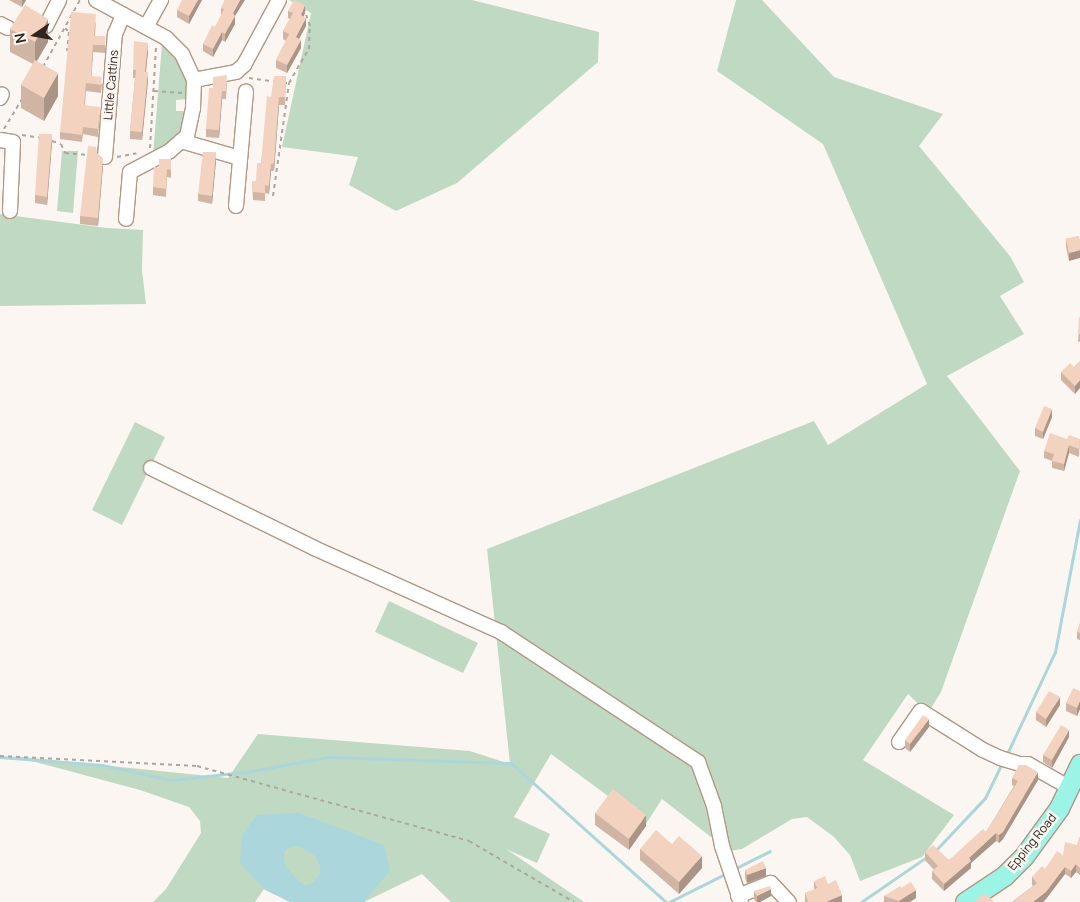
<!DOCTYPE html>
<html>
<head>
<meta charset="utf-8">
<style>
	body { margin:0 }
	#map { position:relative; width:1080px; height:902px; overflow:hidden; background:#fcf6f2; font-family:Manrope,sans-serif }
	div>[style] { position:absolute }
	.green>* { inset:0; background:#c0d9c3 }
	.water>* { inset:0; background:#abd6db }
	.stream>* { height:3px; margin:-1.5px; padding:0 1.5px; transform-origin:1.5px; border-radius:1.5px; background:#abd6db }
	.path>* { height:2px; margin-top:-1px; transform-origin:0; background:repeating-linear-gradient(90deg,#ada5a0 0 4px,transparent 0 8px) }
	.roads { filter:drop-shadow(1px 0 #b39684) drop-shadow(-1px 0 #b39684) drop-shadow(0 1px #b39684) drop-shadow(0 -1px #b39684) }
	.minor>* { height:14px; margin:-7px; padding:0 7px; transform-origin:7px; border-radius:7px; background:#fff }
	.major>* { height:19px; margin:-9.5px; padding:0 9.5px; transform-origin:9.5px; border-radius:9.5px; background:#9bf4e6 }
	.wall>* { inset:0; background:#d1b5a4 }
	.shaded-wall>* { inset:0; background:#aa9486 }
	.building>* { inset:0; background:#f3d3bf }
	span { translate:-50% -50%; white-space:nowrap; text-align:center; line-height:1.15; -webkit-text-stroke:5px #fcf6f2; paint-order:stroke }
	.street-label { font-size:12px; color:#30241d }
	.north { position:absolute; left:10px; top:10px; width:50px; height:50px; -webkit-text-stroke:4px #fcf6f2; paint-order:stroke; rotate:258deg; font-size:14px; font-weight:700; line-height:20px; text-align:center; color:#30241d }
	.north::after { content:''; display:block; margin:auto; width:18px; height:22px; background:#30241d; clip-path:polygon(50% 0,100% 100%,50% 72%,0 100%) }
</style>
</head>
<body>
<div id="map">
	<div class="green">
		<div style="clip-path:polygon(289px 0,472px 0,599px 32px,598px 62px,457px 183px,396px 211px,349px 185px,358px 157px,282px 147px,311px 13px)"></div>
		<div style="clip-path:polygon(736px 0,762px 0,834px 77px,943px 114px,919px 146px,1010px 256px,1024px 282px,1000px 296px,1024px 334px,947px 376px,1020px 471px,941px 692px,928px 713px,908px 694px,863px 760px,954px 815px,922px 857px,860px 881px,850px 855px,834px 837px,807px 817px,792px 819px,742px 849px,729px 851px,662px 799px,646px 824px,551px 754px,514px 817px,550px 834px,537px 863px,506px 849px,584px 902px,451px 902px,422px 874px,364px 902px,290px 902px,264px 889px,255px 902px,153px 902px,166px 889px,201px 833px,200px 821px,189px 807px,140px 790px,13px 756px,228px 778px,258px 734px,470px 751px,510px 764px,487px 549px,814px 421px,828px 445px,927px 384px,823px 144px,717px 71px)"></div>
		<div style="clip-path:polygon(162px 44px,171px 50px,185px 68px,187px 99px,176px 100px,176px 111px,186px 111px,182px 134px,177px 141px,153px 155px)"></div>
		<div style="clip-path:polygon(62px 151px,78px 151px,73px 213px,57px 211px)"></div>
		<div style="clip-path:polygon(0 214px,107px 228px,143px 230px,142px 270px,146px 304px,0 306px)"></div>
		<div style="clip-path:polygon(135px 422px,165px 437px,122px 525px,92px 510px)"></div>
		<div style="clip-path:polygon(389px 601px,478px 643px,463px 673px,375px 632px)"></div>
	</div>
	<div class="water">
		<div style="clip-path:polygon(evenodd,299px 813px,384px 845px,390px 871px,364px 902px,290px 902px,265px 890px,240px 863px,242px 835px,257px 815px,299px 813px,296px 846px,305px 849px,315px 856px,320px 866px,320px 874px,314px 882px,309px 885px,304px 885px,296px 878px,285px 865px,284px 852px,288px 848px,296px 846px)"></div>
	</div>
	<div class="stream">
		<div style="left:1006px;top:756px;width:115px;rotate:-64.8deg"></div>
		<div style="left:1055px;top:652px;width:134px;rotate:-79.3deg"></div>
		<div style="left:0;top:757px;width:102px;rotate:4.5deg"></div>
		<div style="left:102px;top:765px;width:72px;rotate:12.1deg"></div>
		<div style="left:172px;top:780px;width:81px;rotate:-6.4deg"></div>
		<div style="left:252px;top:771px;width:77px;rotate:-10.4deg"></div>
		<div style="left:328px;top:757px;width:183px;rotate:1.9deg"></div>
		<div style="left:511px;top:763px;width:208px;rotate:41.9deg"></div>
		<div style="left:935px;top:851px;width:73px;rotate:-46.7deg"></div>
		<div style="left:985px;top:798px;width:39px;rotate:-64deg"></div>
		<div style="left:734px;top:869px;width:40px;rotate:-26.6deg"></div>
		<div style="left:669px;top:902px;width:65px;rotate:-26.6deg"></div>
		<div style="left:861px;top:902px;width:81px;rotate:-34.5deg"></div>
	</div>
	<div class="path">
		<div style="left:65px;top:28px;width:6px;rotate:45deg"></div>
		<div style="left:69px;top:32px;width:19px;rotate:96deg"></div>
		<div style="left:43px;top:67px;width:77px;rotate:-61.1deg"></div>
		<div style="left:249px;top:78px;width:27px;rotate:8deg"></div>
		<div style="left:283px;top:83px;width:6px"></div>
		<div style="left:289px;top:83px;width:39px;rotate:-60deg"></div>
		<div style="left:309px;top:49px;width:23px;rotate:-88deg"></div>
		<div style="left:310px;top:26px;width:18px;rotate:-109deg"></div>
		<div style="left:154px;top:91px;width:28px;rotate:4deg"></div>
		<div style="left:4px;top:129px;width:35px;rotate:-59deg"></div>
		<div style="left:22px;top:135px;width:18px;rotate:9deg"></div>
		<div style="left:52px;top:141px;width:9px;rotate:18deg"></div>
		<div style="left:61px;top:144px;width:10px;rotate:66deg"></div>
		<div style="left:65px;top:153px;width:23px;rotate:5deg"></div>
		<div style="left:150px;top:148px;width:101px;rotate:-86.6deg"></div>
		<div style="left:117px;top:157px;width:20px;rotate:-11deg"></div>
		<div style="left:273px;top:196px;width:114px;rotate:-81.9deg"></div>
		<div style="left:0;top:756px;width:197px;rotate:2.9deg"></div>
		<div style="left:197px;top:766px;width:282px;rotate:15.4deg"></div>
		<div style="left:469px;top:841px;width:121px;rotate:30.2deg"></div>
	</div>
	<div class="roads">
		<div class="minor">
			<div style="left:96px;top:0;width:80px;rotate:28.5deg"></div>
			<div style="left:166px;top:38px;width:23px;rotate:45deg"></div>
			<div style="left:182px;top:54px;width:29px;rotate:65deg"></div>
			<div style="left:194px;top:80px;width:28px;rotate:92deg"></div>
			<div style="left:193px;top:108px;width:29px;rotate:102deg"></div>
			<div style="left:187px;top:136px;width:23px;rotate:139deg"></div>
			<div style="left:170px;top:151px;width:45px;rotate:152.3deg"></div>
			<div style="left:130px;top:172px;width:47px;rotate:94.9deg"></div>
			<div style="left:0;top:24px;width:9px;rotate:27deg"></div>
			<div style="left:46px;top:26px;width:29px;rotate:-63deg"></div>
			<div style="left:146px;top:27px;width:31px;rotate:-61deg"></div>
			<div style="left:194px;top:80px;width:43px;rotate:-10.8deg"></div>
			<div style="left:236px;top:72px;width:11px;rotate:-41deg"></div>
			<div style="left:244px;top:65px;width:74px;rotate:-61.7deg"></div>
			<div style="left:0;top:98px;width:4px;rotate:-63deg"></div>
			<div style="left:0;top:140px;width:13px;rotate:9deg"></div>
			<div style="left:13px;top:142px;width:69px;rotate:92.5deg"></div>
			<div style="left:181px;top:141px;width:61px;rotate:16.1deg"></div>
			<div style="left:105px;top:157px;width:123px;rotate:-85.4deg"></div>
			<div style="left:115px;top:34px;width:21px;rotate:-67deg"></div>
			<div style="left:236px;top:206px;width:115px;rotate:-85deg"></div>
			<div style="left:151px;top:468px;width:182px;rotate:26.1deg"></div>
			<div style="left:314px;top:548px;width:205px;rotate:24.2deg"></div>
			<div style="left:501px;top:632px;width:236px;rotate:33.4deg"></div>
			<div style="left:698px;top:762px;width:47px;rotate:70deg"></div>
			<div style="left:714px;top:806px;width:41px;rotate:78.7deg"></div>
			<div style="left:722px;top:846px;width:59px;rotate:71.3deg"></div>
			<div style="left:899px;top:742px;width:38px;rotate:-55deg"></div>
			<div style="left:921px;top:711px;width:73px;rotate:32.2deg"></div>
			<div style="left:983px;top:750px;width:19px;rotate:25deg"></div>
			<div style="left:1000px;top:758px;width:21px;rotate:17deg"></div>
			<div style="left:1020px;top:764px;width:8px"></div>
			<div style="left:1028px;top:764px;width:48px;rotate:29.7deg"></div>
			<div style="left:738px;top:896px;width:35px;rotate:-22deg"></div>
			<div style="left:771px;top:883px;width:26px;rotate:47deg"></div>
		</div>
		<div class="major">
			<div style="left:965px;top:902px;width:47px;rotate:-33.7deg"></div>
			<div style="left:1004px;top:876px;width:28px;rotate:-45deg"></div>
			<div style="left:1024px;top:856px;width:59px;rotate:-53.9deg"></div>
			<div style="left:1059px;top:808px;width:49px;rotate:-64.5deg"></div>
		</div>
	</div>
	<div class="wall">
		<div style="clip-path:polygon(9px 0,26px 0,22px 7px)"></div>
		<div style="clip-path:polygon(202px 0,189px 24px,177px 17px,177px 10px)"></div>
		<div style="clip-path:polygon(225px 0,235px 16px,235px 24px,225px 42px,222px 40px,213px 57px,203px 51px,203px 44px,215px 27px,221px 16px,221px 8px)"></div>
		<div style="clip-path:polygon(288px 11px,305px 13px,303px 16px,306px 26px,299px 39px,301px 48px,287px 73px,276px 68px,276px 60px,286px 41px,283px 39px,283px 31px,290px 19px,288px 18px)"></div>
		<div style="clip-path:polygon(96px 21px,95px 36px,105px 44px,105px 53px,93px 52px,91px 76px,102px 84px,101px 93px,86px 91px,85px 105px,100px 115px,98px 137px,83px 134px,82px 142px,60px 139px,60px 132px)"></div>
		<div style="clip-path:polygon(10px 29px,48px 42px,37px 61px,58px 96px,44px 121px,21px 108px,21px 85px,33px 64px,10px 52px)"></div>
		<div style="clip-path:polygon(148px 51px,146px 72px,148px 80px,142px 140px,130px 139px,130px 131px,135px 78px,133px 78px,133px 70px)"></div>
		<div style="clip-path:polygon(286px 76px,285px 105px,279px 105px,274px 171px,271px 171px,269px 194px,265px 193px,265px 201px,253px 200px,252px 181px,256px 181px,261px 163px,271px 97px)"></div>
		<div style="clip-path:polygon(227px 83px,226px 99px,222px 99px,219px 138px,206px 137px,206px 129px,213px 88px)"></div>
		<div style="clip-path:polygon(52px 142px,47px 205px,35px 203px,35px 195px)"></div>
		<div style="clip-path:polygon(171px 159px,171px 178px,167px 177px,166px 197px,153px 195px,153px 187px,159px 168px)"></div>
		<div style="clip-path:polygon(216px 160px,212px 204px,198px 201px,198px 194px)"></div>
		<div style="clip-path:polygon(103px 165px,98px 226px,80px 224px,80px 216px)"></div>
		<div style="clip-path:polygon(1079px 236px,1069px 261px,1066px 247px,1066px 239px)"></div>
		<div style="clip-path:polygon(1080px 317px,1080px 342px,1078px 341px)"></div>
		<div style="clip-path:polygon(1080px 361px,1075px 394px,1061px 380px,1061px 372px,1074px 367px)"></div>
		<div style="clip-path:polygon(1052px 417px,1043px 439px,1035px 436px,1035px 428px)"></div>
		<div style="clip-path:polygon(1067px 439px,1080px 439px,1079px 457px,1069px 453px,1064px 471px,1052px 468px,1052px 461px,1044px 458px,1044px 451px)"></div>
		<div style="clip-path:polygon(1080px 623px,1080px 640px,1077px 639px,1077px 632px)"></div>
		<div style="clip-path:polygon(1080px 691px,1080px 709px,1077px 716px,1066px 711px,1066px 703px)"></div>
		<div style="clip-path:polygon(1060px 705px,1046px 727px,1036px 720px,1036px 712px)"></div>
		<div style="clip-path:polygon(929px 727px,910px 752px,905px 748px,905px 740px)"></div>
		<div style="clip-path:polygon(1069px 737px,1052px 768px,1043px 762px,1043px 755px)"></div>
		<div style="clip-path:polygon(1012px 778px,1038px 780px,1003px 839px,999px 843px,996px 841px,971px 863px,971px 868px,944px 891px,932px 879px,932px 871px,934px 870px,925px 860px,925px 852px,949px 860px,986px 832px,1014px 786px,1012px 785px)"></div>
		<div style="clip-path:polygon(595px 813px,646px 826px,629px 850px,595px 825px)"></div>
		<div style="clip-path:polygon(1080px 837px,1080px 875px,1076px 872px,1071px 878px,1065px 874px,1046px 899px,1043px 902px,1012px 902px,1033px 886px,1032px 885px,1032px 877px,1045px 869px,1077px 845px)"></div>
		<div style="clip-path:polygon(672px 844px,702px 868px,679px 894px,640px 860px,640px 849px)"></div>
		<div style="clip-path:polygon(745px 870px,766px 876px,747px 883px,745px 878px)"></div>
		<div style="clip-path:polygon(814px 881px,842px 902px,805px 902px,805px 893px,814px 890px)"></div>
		<div style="clip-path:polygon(901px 888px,916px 898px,910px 902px,884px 902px,884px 896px)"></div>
		<div style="clip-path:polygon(754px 891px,771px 896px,760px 902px,756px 902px,754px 899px)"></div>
	</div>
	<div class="shaded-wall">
		<div style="clip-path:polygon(22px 0,26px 0,22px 7px)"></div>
		<div style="clip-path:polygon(198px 0,202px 0,189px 24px,189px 16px)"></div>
		<div style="clip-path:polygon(240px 0,245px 0,235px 16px,235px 24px,225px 42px,225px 34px,233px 13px)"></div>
		<div style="clip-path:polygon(305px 5px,305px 13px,301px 23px,301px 15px)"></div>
		<div style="clip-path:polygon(306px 18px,306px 26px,296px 44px,296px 37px)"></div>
		<div style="clip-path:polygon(48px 19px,48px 42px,35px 64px,35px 42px)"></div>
		<div style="clip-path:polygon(222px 32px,222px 40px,213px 57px,213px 49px)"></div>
		<div style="clip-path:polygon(301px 40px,301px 48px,287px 73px,287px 65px)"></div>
		<div style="clip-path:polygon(148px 43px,148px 51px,145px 80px,145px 72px)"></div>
		<div style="clip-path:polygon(93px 45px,93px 52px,91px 83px,91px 76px)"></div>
		<div style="clip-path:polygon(148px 72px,148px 80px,142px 140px,142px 132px)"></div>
		<div style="clip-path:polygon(58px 73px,58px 96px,44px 121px,44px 98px)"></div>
		<div style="clip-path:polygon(222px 91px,222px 99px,219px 138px,219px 130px)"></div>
		<div style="clip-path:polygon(279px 97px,279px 105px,274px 171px,274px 163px)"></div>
		<div style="clip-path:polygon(52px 134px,52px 142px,47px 205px,47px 197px)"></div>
		<div style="clip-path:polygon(216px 152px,216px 160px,212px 204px,212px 196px)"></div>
		<div style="clip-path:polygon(103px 158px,103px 165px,98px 226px,98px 218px)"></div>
		<div style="clip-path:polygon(271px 164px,271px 171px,269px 194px,269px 186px)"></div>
		<div style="clip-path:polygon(1080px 250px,1080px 258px,1069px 261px,1069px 253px)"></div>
		<div style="clip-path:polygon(1080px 380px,1080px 388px,1075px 394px,1075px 386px)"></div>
		<div style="clip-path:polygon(1052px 409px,1052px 417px,1043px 439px,1043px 432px)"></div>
		<div style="clip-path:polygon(1069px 445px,1069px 453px,1064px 471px,1064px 464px)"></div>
		<div style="clip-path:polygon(1060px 697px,1060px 705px,1046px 727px,1046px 719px)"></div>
		<div style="clip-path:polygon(1080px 701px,1080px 709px,1077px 716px,1077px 708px)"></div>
		<div style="clip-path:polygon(929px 719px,929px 727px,910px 752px,910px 744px)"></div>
		<div style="clip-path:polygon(1069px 730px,1069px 737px,1052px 768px,1052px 760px)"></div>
		<div style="clip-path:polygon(1038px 772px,1038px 780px,1003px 839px,999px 843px,999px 835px)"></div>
		<div style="clip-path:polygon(646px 815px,646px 826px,629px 850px,629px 839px)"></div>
		<div style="clip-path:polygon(996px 833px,996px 841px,971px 863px,971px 868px,944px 891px,944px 884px,969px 858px)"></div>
		<div style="clip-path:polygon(702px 856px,702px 868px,679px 894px,679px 882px)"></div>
		<div style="clip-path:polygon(1076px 864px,1076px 872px,1071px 878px,1071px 871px)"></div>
		<div style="clip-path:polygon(1065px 867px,1065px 874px,1046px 899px,1043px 902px,1033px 902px)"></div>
		<div style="clip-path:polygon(766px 868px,766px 876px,747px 883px,747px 875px)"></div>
		<div style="clip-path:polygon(771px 889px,771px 896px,760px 902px,757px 902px,757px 896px)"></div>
		<div style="clip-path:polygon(916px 890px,916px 898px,910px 902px,899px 902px,899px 901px)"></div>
		<div style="clip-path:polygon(842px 895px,842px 902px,826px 902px)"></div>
	</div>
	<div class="building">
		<div style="clip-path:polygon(182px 0,198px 0,189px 16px,177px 10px)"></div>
		<div style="clip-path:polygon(225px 0,240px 0,233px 13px,235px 16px,225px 34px,222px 32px,213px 49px,203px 44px,212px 25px,215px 27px,224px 9px,221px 8px)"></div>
		<div style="clip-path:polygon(294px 0,305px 5px,301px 15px,306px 18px,296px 37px,301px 40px,287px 65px,276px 60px,289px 34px,283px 31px,293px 13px,288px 11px)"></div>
		<div style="clip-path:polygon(25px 5px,48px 19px,35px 42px,10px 29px)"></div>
		<div style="clip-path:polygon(71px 12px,96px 14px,94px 36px,105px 36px,105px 45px,93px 45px,91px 76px,102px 77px,101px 85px,86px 83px,84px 105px,100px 107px,98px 129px,83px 127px,82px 135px,60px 132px)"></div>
		<div style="clip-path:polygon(134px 41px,148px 43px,145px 72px,148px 72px,142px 132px,130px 131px,136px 70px,133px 70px)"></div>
		<div style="clip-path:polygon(35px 60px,58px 73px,44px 98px,21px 85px)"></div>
		<div style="clip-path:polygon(227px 75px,226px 91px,222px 91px,219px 130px,206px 129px,209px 88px,213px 88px,213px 77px)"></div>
		<div style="clip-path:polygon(274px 76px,286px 76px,285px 97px,279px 97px,274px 163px,271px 164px,269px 186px,265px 185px,265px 193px,253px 192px,252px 181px,256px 181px,257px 163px,261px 163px,267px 96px,271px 97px)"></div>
		<div style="clip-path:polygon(39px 134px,52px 134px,47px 197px,35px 195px)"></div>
		<div style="clip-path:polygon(88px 146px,96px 147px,97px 153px,103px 158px,98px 218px,80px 216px)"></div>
		<div style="clip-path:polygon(203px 152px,216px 152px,212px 196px,198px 194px)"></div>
		<div style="clip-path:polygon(159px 159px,171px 159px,171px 170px,167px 169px,166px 189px,153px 187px,154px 167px,159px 168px)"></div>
		<div style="clip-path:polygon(1079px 236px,1080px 241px,1080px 250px,1069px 253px,1066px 239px)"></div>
		<div style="clip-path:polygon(1079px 317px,1080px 317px,1080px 334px,1078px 334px)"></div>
		<div style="clip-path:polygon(1080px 361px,1080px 380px,1075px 386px,1061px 372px,1070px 363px,1074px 367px)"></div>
		<div style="clip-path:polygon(1044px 406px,1052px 409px,1043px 432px,1035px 428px)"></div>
		<div style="clip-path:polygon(1050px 433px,1067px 439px,1069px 435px,1080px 439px,1079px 449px,1069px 445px,1064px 464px,1052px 461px,1054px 454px,1044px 451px)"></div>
		<div style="clip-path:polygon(1080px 623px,1080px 633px,1077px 632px)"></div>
		<div style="clip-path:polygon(1073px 688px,1080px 691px,1080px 701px,1077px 708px,1066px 703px)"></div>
		<div style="clip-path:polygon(1049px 691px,1060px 697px,1046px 719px,1036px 712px)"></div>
		<div style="clip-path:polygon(923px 715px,929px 719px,910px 744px,905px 740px)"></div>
		<div style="clip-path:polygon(1061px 725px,1069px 730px,1052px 760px,1043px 755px)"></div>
		<div style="clip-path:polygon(1019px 765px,1026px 765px,1038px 772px,1003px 832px,999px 835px,996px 833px,969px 858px,971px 861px,944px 884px,932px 871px,938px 866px,925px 852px,933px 845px,949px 860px,983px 829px,986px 832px,1018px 781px,1012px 778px)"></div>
		<div style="clip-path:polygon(613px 789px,646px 815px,629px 839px,595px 813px)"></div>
		<div style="clip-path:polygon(656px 830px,672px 844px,679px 836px,702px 856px,679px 882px,640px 849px)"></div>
		<div style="clip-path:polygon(1079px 837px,1080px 837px,1080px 868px,1076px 864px,1071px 871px,1065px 867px,1046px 892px,1033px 902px,1013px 902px,1037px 883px,1032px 877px,1042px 866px,1045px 869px,1057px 851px,1063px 855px,1065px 842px,1077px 845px)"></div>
		<div style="clip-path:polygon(763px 861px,766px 868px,747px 875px,745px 870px)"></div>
		<div style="clip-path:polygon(825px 876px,828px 884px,836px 880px,842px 895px,826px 902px,808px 902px,805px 893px,817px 888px,814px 881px)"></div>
		<div style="clip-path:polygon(911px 882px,916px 890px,899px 901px,884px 896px,900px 886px,901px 888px)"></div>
		<div style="clip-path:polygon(770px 886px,771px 889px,757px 896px,754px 891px)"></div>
		<div style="clip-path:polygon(985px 893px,994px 902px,976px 902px,975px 901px)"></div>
	</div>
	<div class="street-label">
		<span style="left:111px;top:85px;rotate:-85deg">Little Cattins</span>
		<span style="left:1032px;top:842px;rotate:-51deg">Epping Road</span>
	</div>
	<div class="north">N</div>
</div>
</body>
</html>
